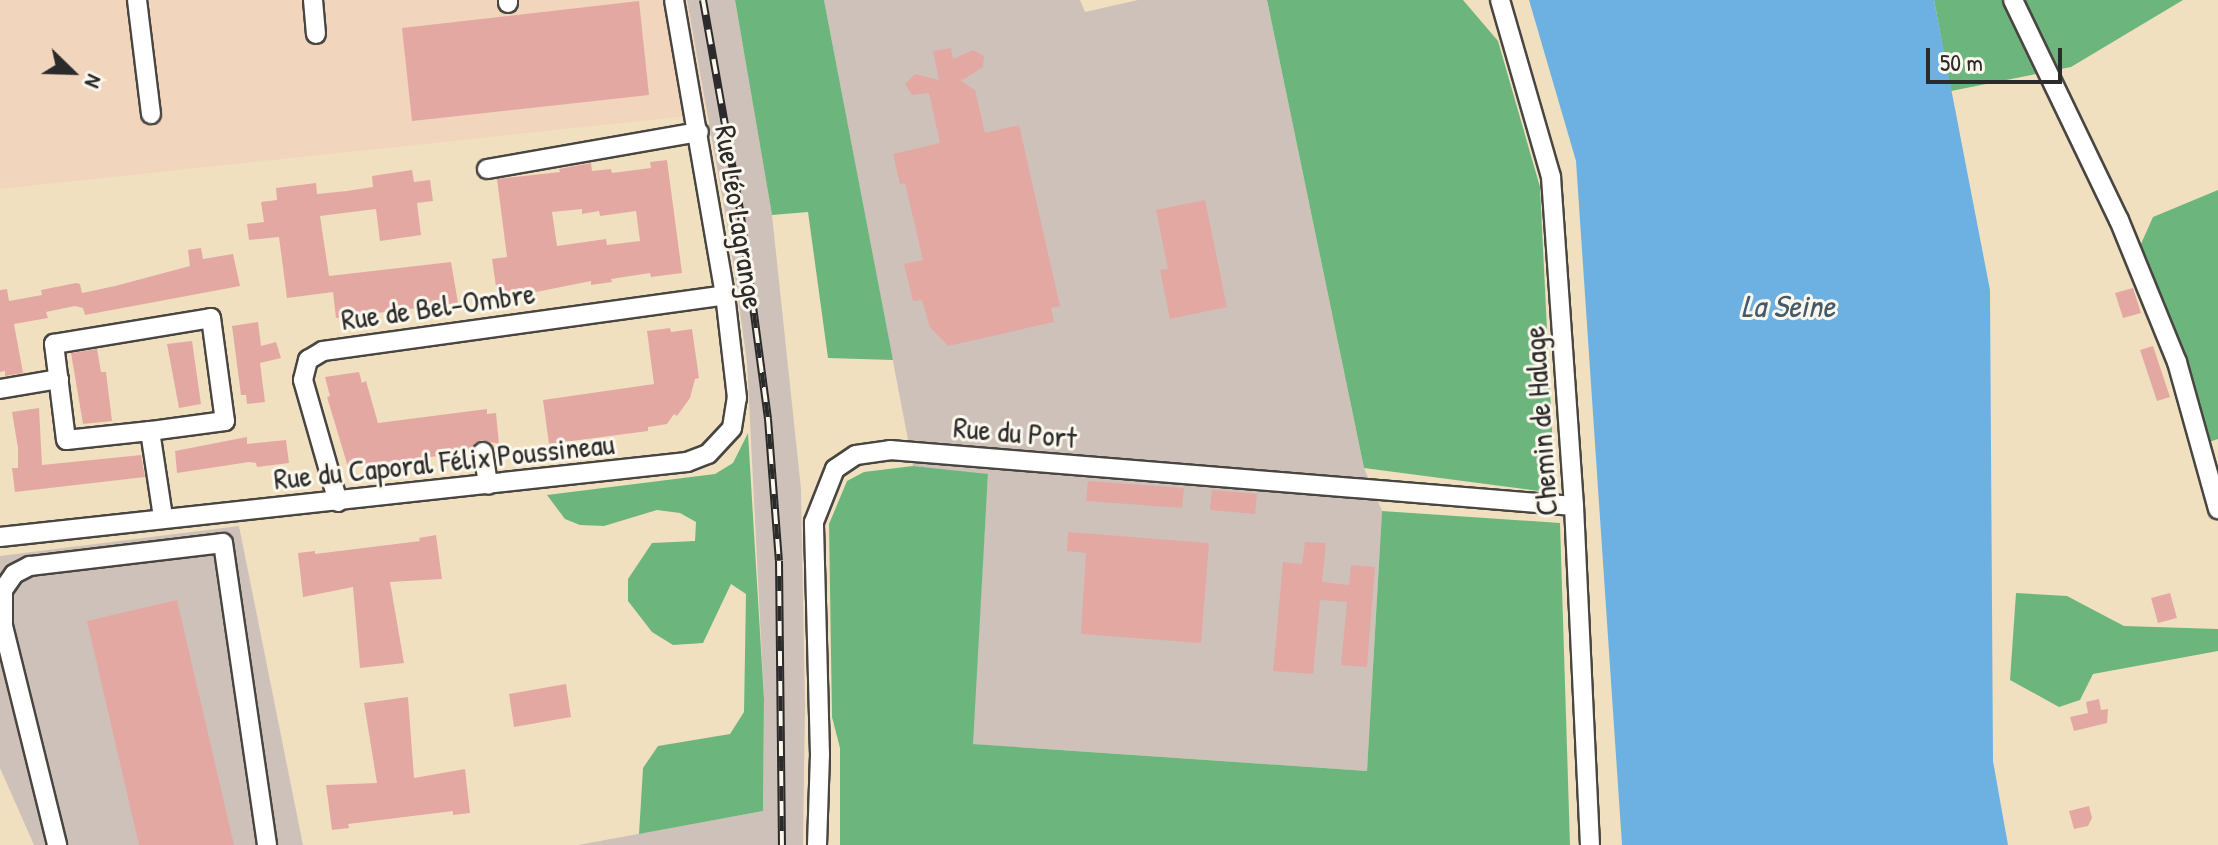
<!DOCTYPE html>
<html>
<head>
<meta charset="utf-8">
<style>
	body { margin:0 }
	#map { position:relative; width:2218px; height:845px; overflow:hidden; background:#f0e0c0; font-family:"Patrick Hand",sans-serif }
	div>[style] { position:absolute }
	.built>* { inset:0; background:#f1d5bd }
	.industrial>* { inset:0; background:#cec1ba }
	.forest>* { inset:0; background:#6cb67e }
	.water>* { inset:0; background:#6db1e2 }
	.building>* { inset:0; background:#e4a8a3 }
	.roads { filter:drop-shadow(2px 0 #494641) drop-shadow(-2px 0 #494641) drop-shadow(0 2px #494641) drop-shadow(0 -2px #494641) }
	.minor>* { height:18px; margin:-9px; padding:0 9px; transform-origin:9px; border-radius:9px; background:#fff }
	.rail>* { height:8px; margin-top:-4px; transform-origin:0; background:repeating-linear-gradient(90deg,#fbf7ec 0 15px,#2b2b2b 0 30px); box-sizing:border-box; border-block:2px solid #2b2b2b }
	span { translate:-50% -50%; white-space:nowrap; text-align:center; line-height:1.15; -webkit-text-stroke:6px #fbf7ec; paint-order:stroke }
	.street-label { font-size:30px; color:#2b2b2b }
	.water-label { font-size:32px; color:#425a6b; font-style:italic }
	.north { position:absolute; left:32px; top:32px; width:80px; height:80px; -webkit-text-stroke:6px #fbf7ec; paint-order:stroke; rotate:113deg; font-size:22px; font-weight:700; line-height:32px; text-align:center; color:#2b2b2b }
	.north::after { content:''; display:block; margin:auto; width:28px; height:36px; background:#2b2b2b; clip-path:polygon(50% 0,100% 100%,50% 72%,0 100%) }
	.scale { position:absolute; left:1926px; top:48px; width:136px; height:36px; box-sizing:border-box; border:4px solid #2b2b2b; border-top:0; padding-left:10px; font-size:24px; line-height:28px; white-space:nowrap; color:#2b2b2b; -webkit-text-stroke:6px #fbf7ec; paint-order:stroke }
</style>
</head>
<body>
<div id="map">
	<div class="built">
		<div style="clip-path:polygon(0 0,687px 0,707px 114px,0 189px)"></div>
	</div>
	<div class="industrial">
		<div style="clip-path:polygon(687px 0,735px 0,772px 215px,801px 489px,805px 706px,803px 845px,578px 845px,763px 811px,764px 699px,747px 362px,729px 235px)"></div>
		<div style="clip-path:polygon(824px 0,1080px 0,1085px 12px,1138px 0,1267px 0,1364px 468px,1382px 511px,1367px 771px,972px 744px,988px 475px,913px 466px)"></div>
		<div style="clip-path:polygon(239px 526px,303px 845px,34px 845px,0 768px,0 556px)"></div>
	</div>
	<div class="forest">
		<div style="clip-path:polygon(735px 0,824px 0,893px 360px,828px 358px,808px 212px,772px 215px)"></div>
		<div style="clip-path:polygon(1267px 0,1463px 0,1498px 41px,1540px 187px,1555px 493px,1364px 468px)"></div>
		<div style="clip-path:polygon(1934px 0,2183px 0,2071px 67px,1951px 91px)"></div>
		<div style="clip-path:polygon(2218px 190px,2218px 439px,2209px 442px,2140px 246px,2153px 217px)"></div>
		<div style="clip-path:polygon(748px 433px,764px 699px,763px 811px,639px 834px,643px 768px,658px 746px,730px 734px,744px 712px,746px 594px,731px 584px,703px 643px,673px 645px,652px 632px,628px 601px,628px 579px,652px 543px,695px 541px,696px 522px,680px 513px,657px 510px,604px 526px,580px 525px,565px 519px,547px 495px,715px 474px,733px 463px)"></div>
		<div style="clip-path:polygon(913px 466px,988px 474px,973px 744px,1367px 771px,1382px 511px,1560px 523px,1570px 845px,840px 845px,840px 748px,832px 717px,829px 524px,847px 481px,864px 472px)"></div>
		<div style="clip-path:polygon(2016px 593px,2067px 596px,2124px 626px,2218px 629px,2218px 651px,2093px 674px,2080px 700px,2059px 707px,2010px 680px)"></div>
	</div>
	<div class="water">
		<div style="clip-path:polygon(1529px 0,1934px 0,1990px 290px,1993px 761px,2008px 845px,1622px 845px,1576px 161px)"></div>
	</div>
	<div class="building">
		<div style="clip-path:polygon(639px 1px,649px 95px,412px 121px,402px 28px)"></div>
		<div style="clip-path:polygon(951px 48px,953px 59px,973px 50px,984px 56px,983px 67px,961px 81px,975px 90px,985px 133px,1019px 125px,1060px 306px,1051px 308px,1054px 322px,948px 346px,930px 327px,922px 300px,913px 301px,904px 264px,923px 260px,905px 183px,900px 184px,893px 154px,940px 143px,929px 93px,912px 95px,905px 84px,915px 74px,939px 80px,933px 51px)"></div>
		<div style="clip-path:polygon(evenodd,667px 160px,682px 273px,651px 277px,650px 273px,611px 279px,612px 282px,591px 285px,591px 281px,531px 293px,530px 289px,497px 294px,492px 259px,507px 257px,497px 179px,560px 172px,559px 169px,591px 163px,592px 171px,611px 169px,612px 173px,651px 168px,650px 162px,667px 160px,582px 209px,582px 214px,599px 211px,600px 216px,636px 211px,640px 241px,607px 245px,606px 239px,557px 246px,552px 212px,582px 209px)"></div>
		<div style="clip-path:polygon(412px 170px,414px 182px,430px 180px,433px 201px,417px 203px,421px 235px,380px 241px,376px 209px,320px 216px,329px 276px,451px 262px,458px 303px,336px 318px,333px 292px,287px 298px,279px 237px,249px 240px,247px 224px,264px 222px,261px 202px,277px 200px,276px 188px,316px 183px,317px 194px,347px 191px,373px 187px,372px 176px)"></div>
		<div style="clip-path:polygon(1205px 200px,1227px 307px,1170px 319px,1160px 270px,1168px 269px,1156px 210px)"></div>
		<div style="clip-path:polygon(201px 248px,203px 259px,233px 254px,240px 286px,85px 315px,83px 308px,75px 306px,46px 312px,48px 318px,14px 324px,23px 373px,5px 376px,5px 371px,0 372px,0 290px,7px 289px,9px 301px,42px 295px,41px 290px,76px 283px,80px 284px,82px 293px,115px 286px,190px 266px,188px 250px)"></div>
		<div style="clip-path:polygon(2133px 288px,2141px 313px,2123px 318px,2115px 293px)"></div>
		<div style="clip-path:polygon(258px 322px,261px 346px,276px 342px,281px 358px,260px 363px,265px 402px,247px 404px,246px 395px,241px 395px,232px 326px)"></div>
		<div style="clip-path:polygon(670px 328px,671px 332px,692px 329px,699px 378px,695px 379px,690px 398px,677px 416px,674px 414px,667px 424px,648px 427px,648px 431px,549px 444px,543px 400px,654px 384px,647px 331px)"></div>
		<div style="clip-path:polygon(192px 341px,201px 404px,179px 408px,167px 344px)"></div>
		<div style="clip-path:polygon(2153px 346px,2170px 397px,2157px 401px,2140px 350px)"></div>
		<div style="clip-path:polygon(97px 349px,101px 372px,106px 372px,112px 421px,83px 424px,71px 353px)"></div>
		<div style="clip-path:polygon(359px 372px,362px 383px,366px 381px,378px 423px,487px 409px,487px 414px,496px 413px,499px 444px,482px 440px,475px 443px,471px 452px,348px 467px,327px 397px,330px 396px,325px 377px)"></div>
		<div style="clip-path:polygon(39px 408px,42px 465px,141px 455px,145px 477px,15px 492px,12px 468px,18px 468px,18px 448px,12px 412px)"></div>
		<div style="clip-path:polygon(247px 437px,247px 444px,286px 440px,289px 463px,257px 467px,256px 463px,249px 462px,177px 473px,175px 451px)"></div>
		<div style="clip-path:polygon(1088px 481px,1184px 488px,1182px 508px,1086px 501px)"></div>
		<div style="clip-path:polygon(1212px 490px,1257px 494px,1255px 514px,1210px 510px)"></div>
		<div style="clip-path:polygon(1068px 532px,1209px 543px,1201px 643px,1081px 634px,1086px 553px,1067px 551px)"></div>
		<div style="clip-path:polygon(436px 535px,442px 579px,390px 582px,404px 663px,360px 668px,353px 587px,303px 597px,298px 553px,315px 551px,315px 554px,420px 541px,419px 538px)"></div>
		<div style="clip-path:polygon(1305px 542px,1326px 543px,1322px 582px,1349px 585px,1351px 565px,1375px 567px,1367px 667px,1341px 665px,1347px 602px,1320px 600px,1313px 674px,1273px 671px,1283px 562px,1302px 564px)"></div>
		<div style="clip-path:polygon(2170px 593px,2177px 618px,2158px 623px,2151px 598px)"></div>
		<div style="clip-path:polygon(177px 600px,234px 845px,139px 845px,87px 621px)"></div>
		<div style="clip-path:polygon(566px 684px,571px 717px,514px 727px,509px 694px)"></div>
		<div style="clip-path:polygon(408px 697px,414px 778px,465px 769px,470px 813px,453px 815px,453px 811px,348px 824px,349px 828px,332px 830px,326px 785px,377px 783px,364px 703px)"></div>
		<div style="clip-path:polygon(2099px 699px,2101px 710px,2108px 709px,2107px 723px,2074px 731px,2070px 717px,2088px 713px,2086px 702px)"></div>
		<div style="clip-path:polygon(2089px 806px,2092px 818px,2088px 826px,2074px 829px,2069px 811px)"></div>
	</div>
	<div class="roads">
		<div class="minor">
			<div style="left:137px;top:0;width:115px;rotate:83deg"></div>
			<div style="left:313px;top:0;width:34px;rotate:85deg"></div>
			<div style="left:508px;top:0;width:3px;rotate:90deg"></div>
			<div style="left:1500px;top:0;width:184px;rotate:73.9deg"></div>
			<div style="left:1551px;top:177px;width:330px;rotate:86deg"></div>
			<div style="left:1574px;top:506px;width:339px;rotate:87.3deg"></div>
			<div style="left:2013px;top:0;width:244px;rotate:64.3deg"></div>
			<div style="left:2119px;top:220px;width:153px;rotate:67.8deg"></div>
			<div style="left:2177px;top:362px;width:153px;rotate:74.4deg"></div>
			<div style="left:487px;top:169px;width:215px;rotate:-9.9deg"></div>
			<div style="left:0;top:389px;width:60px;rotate:-9.6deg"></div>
			<div style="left:150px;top:431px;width:84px;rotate:173.9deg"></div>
			<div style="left:66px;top:440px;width:97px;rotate:-97.1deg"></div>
			<div style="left:54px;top:344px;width:159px;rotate:-9.4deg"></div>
			<div style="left:211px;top:318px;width:104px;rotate:82.3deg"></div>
			<div style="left:225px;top:421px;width:76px;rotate:172.4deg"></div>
			<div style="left:150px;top:431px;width:87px;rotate:81.4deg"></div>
			<div style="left:483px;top:452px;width:33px;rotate:81deg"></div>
			<div style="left:338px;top:502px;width:127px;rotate:-106deg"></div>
			<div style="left:303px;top:380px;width:21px;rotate:-76deg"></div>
			<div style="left:308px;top:360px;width:17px;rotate:-31deg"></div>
			<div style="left:323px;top:351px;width:406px;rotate:-7.9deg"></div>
			<div style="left:0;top:537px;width:691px;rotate:-6.23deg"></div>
			<div style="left:687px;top:462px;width:22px;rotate:-21deg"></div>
			<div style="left:708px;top:454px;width:35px;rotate:-47deg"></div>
			<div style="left:732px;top:428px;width:30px;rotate:-81deg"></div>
			<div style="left:737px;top:398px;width:104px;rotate:-96.6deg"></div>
			<div style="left:725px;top:295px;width:299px;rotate:-99.8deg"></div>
			<div style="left:0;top:588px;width:4px;rotate:34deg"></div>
			<div style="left:3px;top:590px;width:36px;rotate:90deg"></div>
			<div style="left:3px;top:626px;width:226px;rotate:76.1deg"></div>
			<div style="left:3px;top:590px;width:19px;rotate:-55deg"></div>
			<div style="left:14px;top:574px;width:18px;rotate:-27deg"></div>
			<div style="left:30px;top:566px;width:194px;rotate:-6.8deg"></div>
			<div style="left:223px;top:543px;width:305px;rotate:81.7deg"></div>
			<div style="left:817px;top:845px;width:90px;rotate:-88.1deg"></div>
			<div style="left:820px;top:755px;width:233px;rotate:-91.5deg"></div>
			<div style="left:814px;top:522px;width:57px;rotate:-68.4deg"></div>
			<div style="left:835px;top:469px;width:25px;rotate:-34deg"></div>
			<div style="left:856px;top:455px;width:34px;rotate:-8deg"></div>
			<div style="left:890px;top:450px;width:686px;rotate:4.68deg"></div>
		</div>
	</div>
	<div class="rail">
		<div style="left:703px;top:0;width:212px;rotate:80deg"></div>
		<div style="left:740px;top:209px;width:212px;rotate:82.4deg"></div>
		<div style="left:768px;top:419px;width:142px;rotate:85.6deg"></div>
		<div style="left:779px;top:561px;width:284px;rotate:89.4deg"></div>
	</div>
	<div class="street-label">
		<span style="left:740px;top:217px;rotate:81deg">Rue Léo Lagrange</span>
		<span style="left:438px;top:306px;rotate:-8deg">Rue de Bel-Ombre</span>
		<span style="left:1540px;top:421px;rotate:-94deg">Chemin de Halage</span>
		<span style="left:1015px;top:432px;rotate:5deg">Rue du Port</span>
		<span style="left:444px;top:461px;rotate:-6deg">Rue du Caporal Félix Poussineau</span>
	</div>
	<div class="water-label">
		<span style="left:1788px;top:306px">La Seine</span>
	</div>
	<div class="north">N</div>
	<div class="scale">50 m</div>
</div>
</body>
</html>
